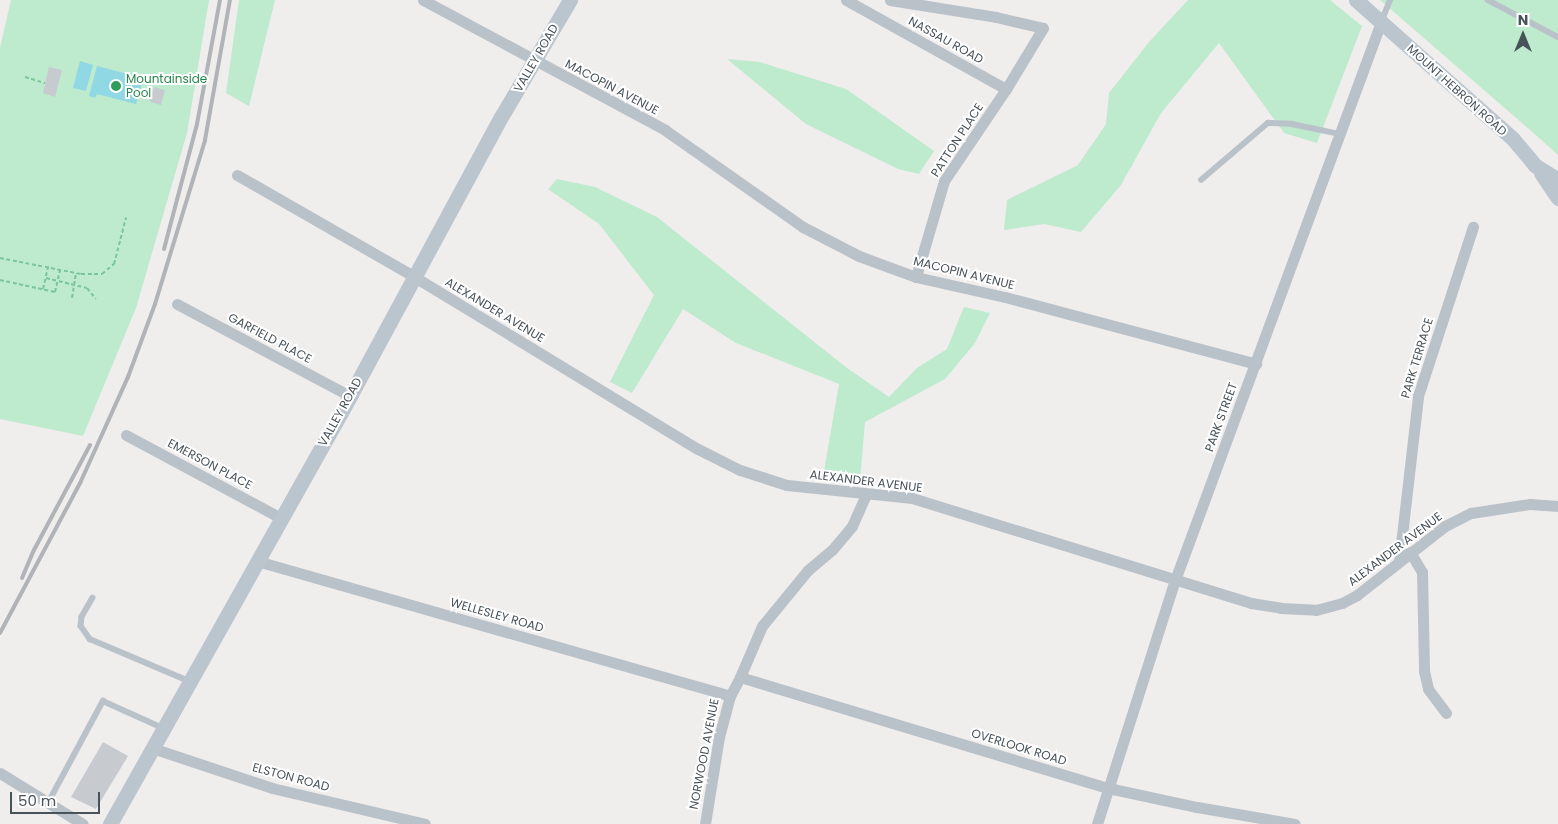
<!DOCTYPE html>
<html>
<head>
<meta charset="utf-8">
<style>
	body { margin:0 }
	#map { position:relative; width:1558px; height:824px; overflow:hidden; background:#f0eded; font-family:Poppins,sans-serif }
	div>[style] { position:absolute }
	.green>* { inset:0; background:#beeacd }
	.water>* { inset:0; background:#8fd8e4 }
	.building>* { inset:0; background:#c7cbd0 }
	.path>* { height:2px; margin-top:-1px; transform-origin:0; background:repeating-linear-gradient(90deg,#7ac59b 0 4px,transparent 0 6.5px) }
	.lane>* { height:5.5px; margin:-2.75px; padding:0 2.75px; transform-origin:2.75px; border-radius:2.75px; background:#bac2c9 }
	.street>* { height:11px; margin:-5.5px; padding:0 5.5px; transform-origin:5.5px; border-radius:5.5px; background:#bac2c9 }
	.secondary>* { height:15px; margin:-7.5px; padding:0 7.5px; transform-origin:7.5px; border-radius:7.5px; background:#bac5ce }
	.rail>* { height:4px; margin:-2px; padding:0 2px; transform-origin:2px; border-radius:2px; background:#b0b3b7 }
	.dots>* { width:14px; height:14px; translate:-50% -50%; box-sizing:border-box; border:2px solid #fff; border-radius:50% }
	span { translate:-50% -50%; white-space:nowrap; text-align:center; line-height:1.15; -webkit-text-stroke:4px #fff; paint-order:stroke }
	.street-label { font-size:12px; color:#475259 }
	.leisure-label { font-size:12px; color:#27864d }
	.left { translate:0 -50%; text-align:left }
	.north { position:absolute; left:1498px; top:10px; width:50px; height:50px; -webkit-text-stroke:4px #fff; paint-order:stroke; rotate:0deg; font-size:14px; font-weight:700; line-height:20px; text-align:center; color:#475259 }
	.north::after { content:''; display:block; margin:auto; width:18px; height:22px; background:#475259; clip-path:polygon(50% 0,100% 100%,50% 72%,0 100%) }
	.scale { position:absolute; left:10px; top:792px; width:90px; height:22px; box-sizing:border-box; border:2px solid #475259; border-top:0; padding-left:6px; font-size:15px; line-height:18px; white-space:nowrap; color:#475259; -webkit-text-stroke:4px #fff; paint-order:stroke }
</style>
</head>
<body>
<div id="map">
	<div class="green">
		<div style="clip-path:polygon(11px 0,209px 0,187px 133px,136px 308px,83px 436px,0 419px,0 48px)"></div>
		<div style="clip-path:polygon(239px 0,275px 0,249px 106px,226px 93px)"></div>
		<div style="clip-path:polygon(1188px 0,1330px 0,1362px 26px,1317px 143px,1284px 133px,1219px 43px,1161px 113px,1121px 185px,1081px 232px,1044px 224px,1004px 230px,1007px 200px,1078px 165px,1106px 124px,1109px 93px,1149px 42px)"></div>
		<div style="clip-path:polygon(1380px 0,1558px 0,1558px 155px,1537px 136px)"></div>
		<div style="clip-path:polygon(727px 59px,760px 62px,846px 89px,934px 151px,919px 174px,898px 169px,806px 124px)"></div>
		<div style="clip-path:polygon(557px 179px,595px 187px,657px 217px,847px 368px,889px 397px,917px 368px,947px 349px,964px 307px,990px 313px,975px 343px,945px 379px,865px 422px,860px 480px,823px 477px,839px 384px,736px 343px,683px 309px,632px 393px,610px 382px,654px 295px,599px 224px,548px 189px)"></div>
	</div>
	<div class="water">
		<div style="clip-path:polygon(80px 61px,93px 65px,86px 91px,73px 88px)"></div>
		<div style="clip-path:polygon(97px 66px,143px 78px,136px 104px,97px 94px,95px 98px,89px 96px)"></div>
	</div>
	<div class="building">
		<div style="clip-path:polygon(49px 67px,62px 70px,55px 97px,43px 93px)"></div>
		<div style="clip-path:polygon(154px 87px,165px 90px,161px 105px,150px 102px)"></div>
		<div style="clip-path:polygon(103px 742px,128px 756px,96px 809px,71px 797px)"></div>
	</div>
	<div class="path">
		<div style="left:25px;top:77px;width:21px;rotate:17deg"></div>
		<div style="left:0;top:258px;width:83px;rotate:11.2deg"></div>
		<div style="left:81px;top:274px;width:21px"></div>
		<div style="left:102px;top:274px;width:16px;rotate:-40deg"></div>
		<div style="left:114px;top:264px;width:48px;rotate:-75.4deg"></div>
		<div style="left:46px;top:278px;width:42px;rotate:13.7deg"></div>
		<div style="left:87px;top:288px;width:14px;rotate:51deg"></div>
		<div style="left:0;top:280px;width:56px;rotate:12.3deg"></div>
		<div style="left:55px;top:292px;width:23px;rotate:-77deg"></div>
		<div style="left:43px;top:289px;width:23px;rotate:-77deg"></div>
		<div style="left:72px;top:298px;width:25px;rotate:-81deg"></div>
	</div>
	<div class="lane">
		<div style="left:1488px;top:0;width:79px;rotate:27.9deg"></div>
		<div style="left:1382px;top:20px;width:22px;rotate:-68deg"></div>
		<div style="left:1201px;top:180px;width:88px;rotate:-40.4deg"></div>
		<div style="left:1268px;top:123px;width:24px;rotate:2deg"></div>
		<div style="left:1292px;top:124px;width:49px;rotate:11.8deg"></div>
		<div style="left:93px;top:598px;width:22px;rotate:120deg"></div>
		<div style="left:82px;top:617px;width:9px;rotate:96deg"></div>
		<div style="left:81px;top:626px;width:16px;rotate:55deg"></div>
		<div style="left:90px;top:639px;width:108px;rotate:23deg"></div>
		<div style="left:48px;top:803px;width:116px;rotate:-61.7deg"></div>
		<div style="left:103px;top:701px;width:66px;rotate:24.2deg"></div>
	</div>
	<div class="street">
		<div style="left:423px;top:0;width:275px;rotate:28.2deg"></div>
		<div style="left:665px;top:130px;width:169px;rotate:35.1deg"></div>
		<div style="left:803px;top:227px;width:63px;rotate:27.4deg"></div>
		<div style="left:859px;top:256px;width:61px;rotate:20.2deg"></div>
		<div style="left:916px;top:277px;width:91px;rotate:12.7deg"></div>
		<div style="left:1005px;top:297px;width:260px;rotate:14.9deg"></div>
		<div style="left:846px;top:0;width:183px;rotate:29.1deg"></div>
		<div style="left:890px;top:0;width:107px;rotate:9.1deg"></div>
		<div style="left:996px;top:17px;width:48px;rotate:13.2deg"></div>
		<div style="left:1043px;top:28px;width:71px;rotate:121.2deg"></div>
		<div style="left:1006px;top:89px;width:111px;rotate:124deg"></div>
		<div style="left:944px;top:181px;width:100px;rotate:106.3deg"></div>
		<div style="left:237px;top:175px;width:203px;rotate:29.8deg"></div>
		<div style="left:413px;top:276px;width:333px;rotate:31.3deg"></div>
		<div style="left:698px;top:449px;width:47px;rotate:26.6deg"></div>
		<div style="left:740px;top:470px;width:49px;rotate:17.7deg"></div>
		<div style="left:787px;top:485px;width:126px;rotate:5.9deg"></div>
		<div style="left:912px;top:498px;width:355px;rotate:17.2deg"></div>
		<div style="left:1251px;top:603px;width:30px;rotate:9deg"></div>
		<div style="left:1281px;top:608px;width:35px;rotate:3deg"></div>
		<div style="left:1316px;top:610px;width:27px;rotate:-15deg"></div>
		<div style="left:1342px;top:603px;width:17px;rotate:-28deg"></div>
		<div style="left:1357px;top:595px;width:112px;rotate:-38.1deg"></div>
		<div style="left:1445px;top:526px;width:29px;rotate:-27deg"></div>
		<div style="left:1471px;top:513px;width:60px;rotate:-8.7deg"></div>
		<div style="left:1530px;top:504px;width:28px;rotate:4deg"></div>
		<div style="left:177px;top:304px;width:196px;rotate:28deg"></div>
		<div style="left:126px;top:435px;width:176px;rotate:28.2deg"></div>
		<div style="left:1410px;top:552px;width:23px;rotate:59deg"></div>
		<div style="left:1422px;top:572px;width:99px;rotate:88.8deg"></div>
		<div style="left:1424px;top:671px;width:18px;rotate:77deg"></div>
		<div style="left:1428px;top:689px;width:30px;rotate:53deg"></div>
		<div style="left:257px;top:561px;width:492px;rotate:15.9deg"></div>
		<div style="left:1399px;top:561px;width:166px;rotate:-83.4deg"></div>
		<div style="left:1418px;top:396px;width:178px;rotate:-72deg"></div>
		<div style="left:740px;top:677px;width:384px;rotate:16.8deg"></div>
		<div style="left:1108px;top:788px;width:91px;rotate:12.1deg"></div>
		<div style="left:1197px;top:807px;width:99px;rotate:9.8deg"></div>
		<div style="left:152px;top:748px;width:126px;rotate:18.4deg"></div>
		<div style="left:272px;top:788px;width:157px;rotate:13.2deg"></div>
		<div style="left:0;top:773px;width:97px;rotate:31.6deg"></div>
		<div style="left:705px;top:824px;width:88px;rotate:-80.9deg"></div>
		<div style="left:719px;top:737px;width:42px;rotate:-75deg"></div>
		<div style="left:730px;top:696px;width:21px;rotate:-62deg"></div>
		<div style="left:740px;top:677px;width:56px;rotate:-66.7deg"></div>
		<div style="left:762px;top:626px;width:72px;rotate:-50.6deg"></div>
		<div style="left:808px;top:570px;width:31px;rotate:-40deg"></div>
		<div style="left:832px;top:550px;width:31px;rotate:-50deg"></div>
		<div style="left:852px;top:526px;width:34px;rotate:-66deg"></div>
		<div style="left:1097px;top:824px;width:256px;rotate:-72.3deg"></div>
		<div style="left:1175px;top:580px;width:595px;rotate:-69.74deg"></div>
	</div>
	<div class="secondary">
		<div style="left:1356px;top:0;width:210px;rotate:41.5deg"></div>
		<div style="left:1513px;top:139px;width:35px;rotate:50deg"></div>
		<div style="left:1536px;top:166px;width:26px;rotate:32deg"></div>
		<div style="left:1541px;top:173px;width:30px;rotate:56deg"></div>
		<div style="left:110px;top:824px;width:491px;rotate:-60.7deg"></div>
		<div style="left:350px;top:396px;width:317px;rotate:-61.6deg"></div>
		<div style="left:501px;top:117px;width:136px;rotate:-59.5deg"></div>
	</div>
	<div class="rail">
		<div style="left:164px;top:249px;width:129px;rotate:-75.2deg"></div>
		<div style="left:197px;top:124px;width:126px;rotate:-79.5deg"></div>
		<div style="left:22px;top:578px;width:30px;rotate:-67deg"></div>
		<div style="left:34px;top:550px;width:119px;rotate:-61.9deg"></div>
		<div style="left:0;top:633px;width:172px;rotate:-61.9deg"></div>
		<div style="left:81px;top:481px;width:114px;rotate:-65.7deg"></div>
		<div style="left:128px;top:377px;width:78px;rotate:-69.7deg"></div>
		<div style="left:155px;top:304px;width:171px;rotate:-73deg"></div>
		<div style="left:205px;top:140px;width:142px;rotate:-79.9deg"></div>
	</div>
	<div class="dots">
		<div style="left:116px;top:86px;background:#2e9e5b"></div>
	</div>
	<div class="street-label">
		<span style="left:946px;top:40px;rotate:29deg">NASSAU ROAD</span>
		<span style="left:536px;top:58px;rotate:-60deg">VALLEY ROAD</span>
		<span style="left:612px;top:87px;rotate:28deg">MACOPIN AVENUE</span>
		<span style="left:1457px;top:90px;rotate:42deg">MOUNT HEBRON ROAD</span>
		<span style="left:957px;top:140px;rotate:-57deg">PATTON PLACE</span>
		<span style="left:964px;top:273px;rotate:14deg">MACOPIN AVENUE</span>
		<span style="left:495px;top:310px;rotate:31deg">ALEXANDER AVENUE</span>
		<span style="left:270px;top:338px;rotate:28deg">GARFIELD PLACE</span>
		<span style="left:1417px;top:358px;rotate:-73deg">PARK TERRACE</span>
		<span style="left:340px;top:412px;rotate:-61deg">VALLEY ROAD</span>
		<span style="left:1221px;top:417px;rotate:-70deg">PARK STREET</span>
		<span style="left:210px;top:464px;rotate:28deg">EMERSON PLACE</span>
		<span style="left:866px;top:481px;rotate:7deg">ALEXANDER AVENUE</span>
		<span style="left:1395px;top:549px;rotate:-37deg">ALEXANDER AVENUE</span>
		<span style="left:497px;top:615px;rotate:16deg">WELLESLEY ROAD</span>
		<span style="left:1019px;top:747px;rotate:17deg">OVERLOOK ROAD</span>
		<span style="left:704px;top:754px;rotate:-79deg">NORWOOD AVENUE</span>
		<span style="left:291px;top:777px;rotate:15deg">ELSTON ROAD</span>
	</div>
	<div class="leisure-label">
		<span class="left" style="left:126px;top:86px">Mountainside<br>Pool</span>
	</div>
	<div class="north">N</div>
	<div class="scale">50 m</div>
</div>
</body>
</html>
